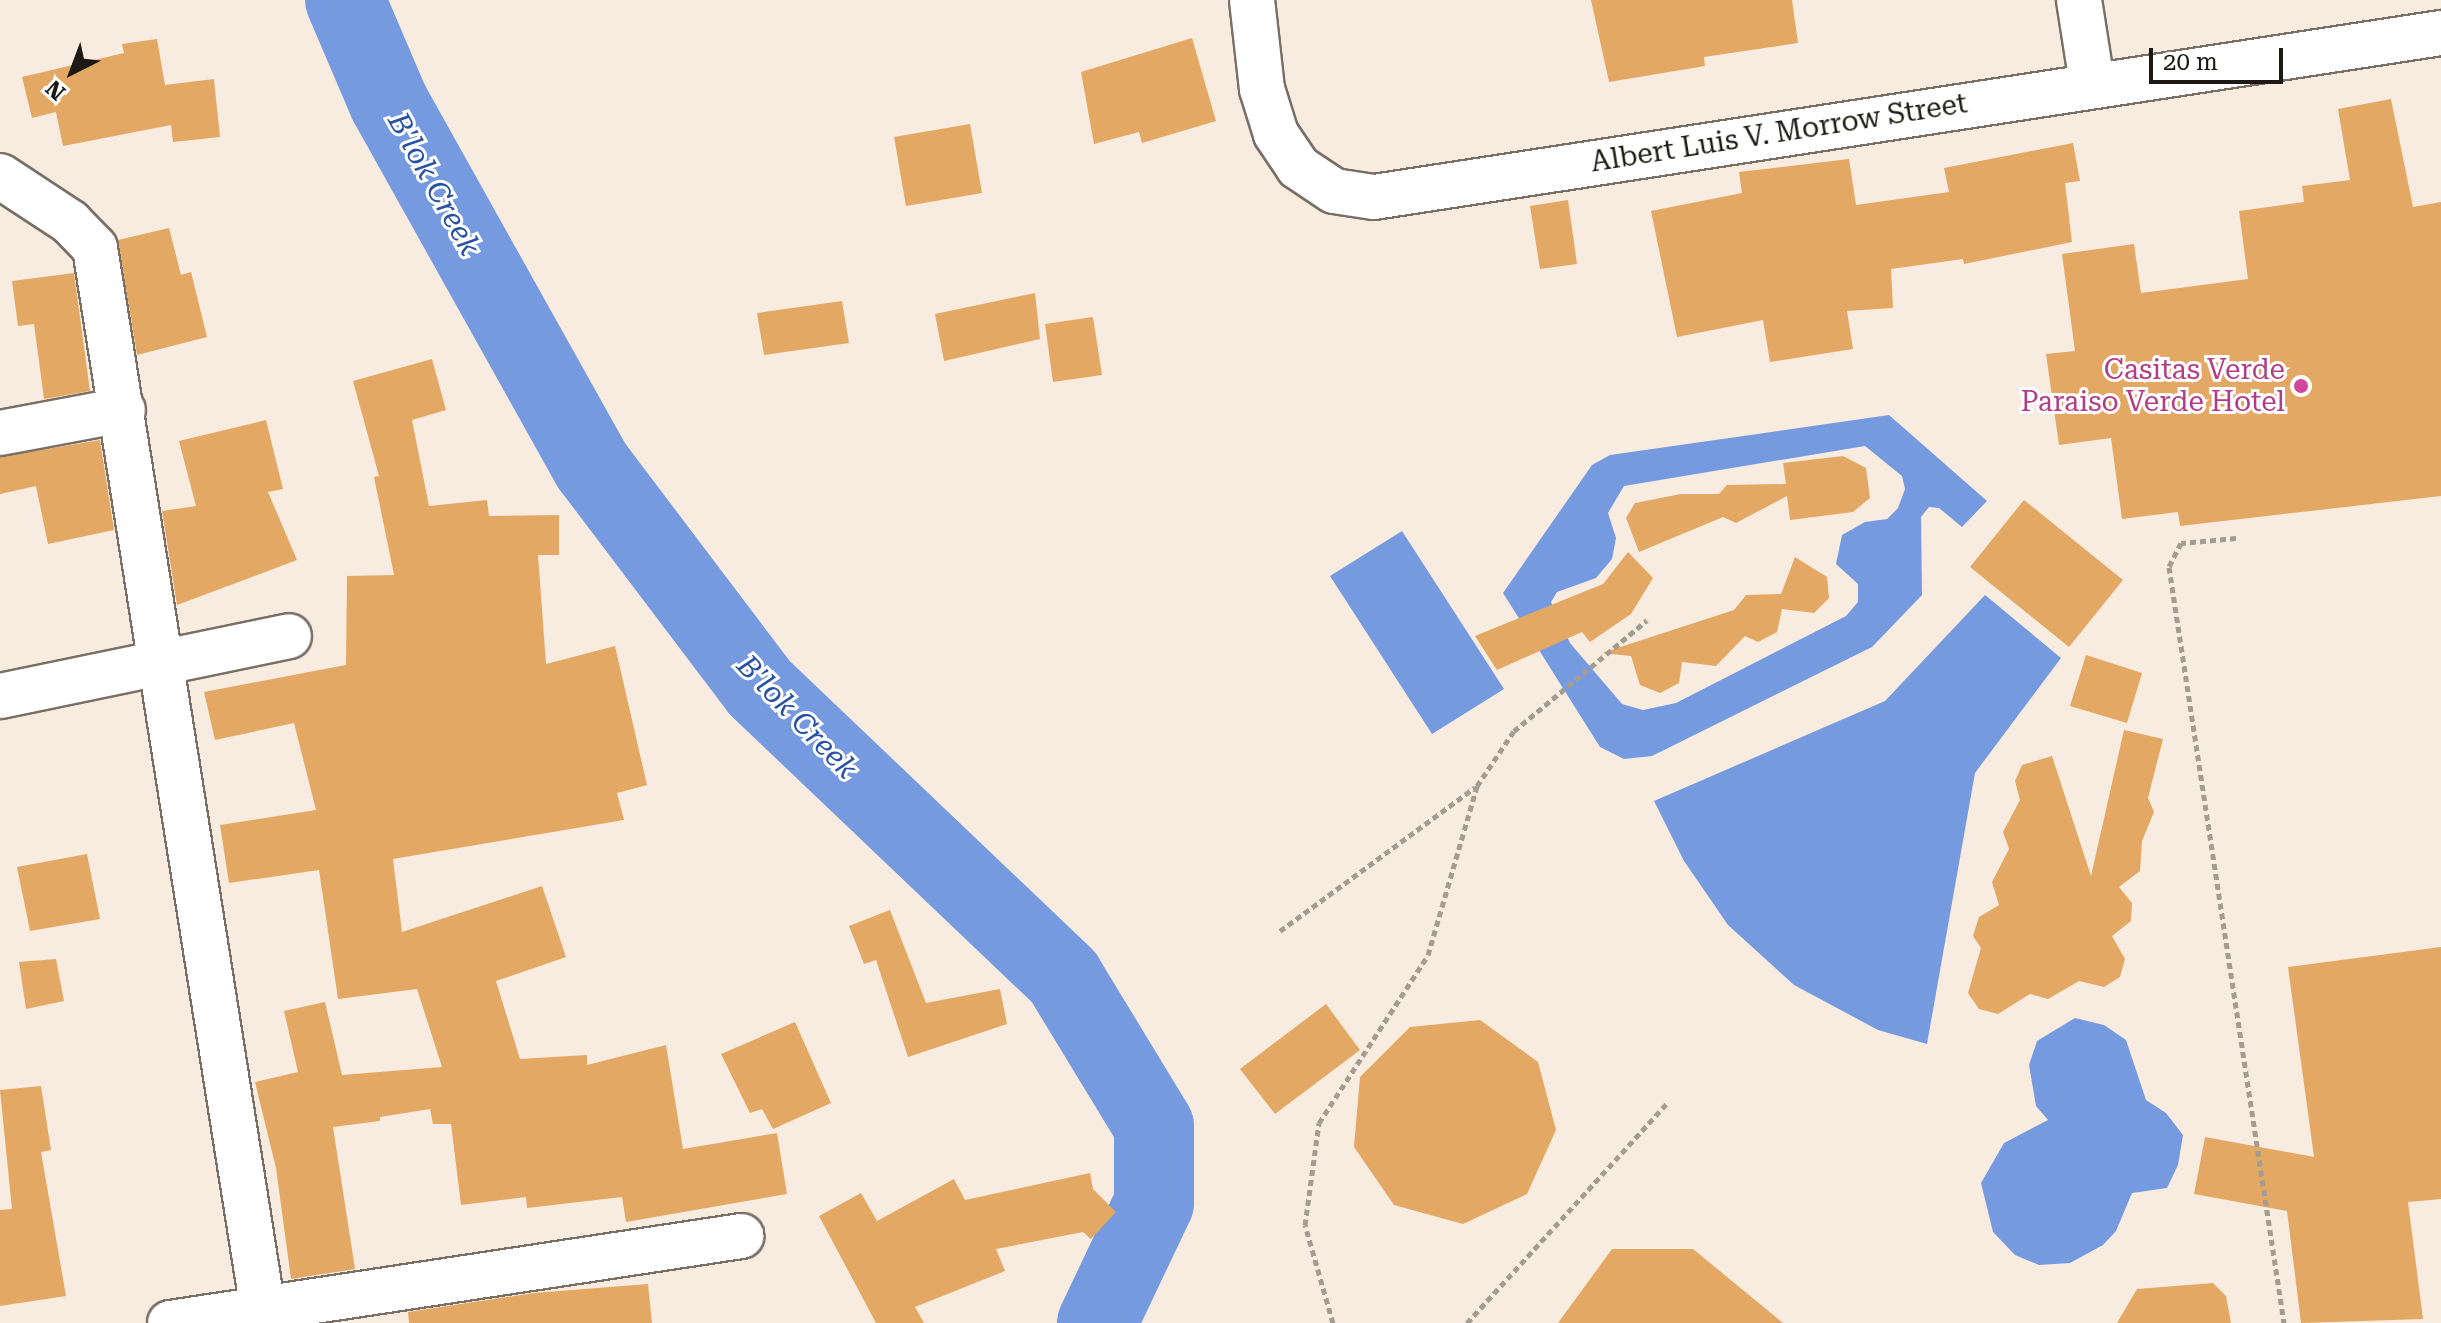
<!DOCTYPE html>
<html>
<head>
<meta charset="utf-8">
<style>
	body { margin:0 }
	#map { position:relative; width:2441px; height:1323px; overflow:hidden; background:#f8ece0; font-family:"Roboto Serif",serif }
	div>[style] { position:absolute }
	.water>* { inset:0; background:#759adf }
	.river>* { height:80px; margin:-40px; padding:0 40px; transform-origin:40px; border-radius:40px; background:#759adf }
	.building>* { inset:0; background:#e3a863 }
	.path>* { height:5px; margin-top:-2.5px; transform-origin:0; background:repeating-linear-gradient(90deg,#a49b92 0 6px,transparent 0 10px) }
	.roads { filter:drop-shadow(2px 0 #7a6f64) drop-shadow(-2px 0 #7a6f64) drop-shadow(0 2px #7a6f64) drop-shadow(0 -2px #7a6f64) }
	.minor>* { height:44px; margin:-22px; padding:0 22px; transform-origin:22px; border-radius:22px; background:#fff }
	.dots>* { width:22px; height:22px; translate:-50% -50%; box-sizing:border-box; border:4px solid #fff; border-radius:50% }
	span { translate:-50% -50%; white-space:nowrap; text-align:center; line-height:1.15; -webkit-text-stroke:6px #fff; paint-order:stroke }
	.street-label { font-size:28px; color:#1d1914 }
	.hotel-label { font-size:28px; color:#b23c85 }
	.right { translate:-100% -50%; text-align:right }
	.water-label { font-size:30px; color:#2851a3; font-style:italic }
	.north { position:absolute; left:32px; top:32px; width:80px; height:80px; -webkit-text-stroke:6px #fff; paint-order:stroke; rotate:222deg; font-size:22px; font-weight:700; line-height:32px; text-align:center; color:#1d1914 }
	.north::after { content:''; display:block; margin:auto; width:28px; height:36px; background:#1d1914; clip-path:polygon(50% 0,100% 100%,50% 72%,0 100%) }
	.scale { position:absolute; left:2149px; top:48px; width:134px; height:36px; box-sizing:border-box; border:4px solid #1d1914; border-top:0; padding-left:10px; font-size:24px; line-height:28px; white-space:nowrap; color:#1d1914; -webkit-text-stroke:6px #fff; paint-order:stroke }
</style>
</head>
<body>
<div id="map">
	<div class="water">
		<div style="clip-path:polygon(evenodd,1889px 415px,1987px 501px,1962px 527px,1939px 508px,1929px 507px,1921px 517px,1922px 595px,1872px 647px,1652px 756px,1624px 759px,1600px 747px,1503px 593px,1592px 465px,1610px 455px,1889px 415px,1865px 446px,1902px 476px,1905px 489px,1898px 508px,1887px 519px,1865px 522px,1842px 535px,1836px 564px,1858px 584px,1858px 602px,1846px 616px,1676px 703px,1643px 710px,1622px 704px,1570px 643px,1551px 602px,1557px 592px,1596px 578px,1612px 559px,1616px 538px,1608px 513px,1624px 486px,1865px 446px)"></div>
		<div style="clip-path:polygon(1402px 531px,1504px 689px,1432px 734px,1330px 576px)"></div>
		<div style="clip-path:polygon(1985px 595px,2061px 658px,1975px 773px,1927px 1044px,1878px 1030px,1794px 985px,1728px 925px,1684px 861px,1654px 801px,1885px 701px)"></div>
		<div style="clip-path:polygon(2075px 1018px,2104px 1025px,2126px 1040px,2146px 1100px,2166px 1113px,2183px 1135px,2178px 1165px,2167px 1188px,2132px 1193px,2116px 1231px,2103px 1245px,2070px 1263px,2039px 1265px,2015px 1255px,1993px 1232px,1981px 1183px,2004px 1143px,2048px 1120px,2036px 1106px,2029px 1065px,2037px 1041px)"></div>
	</div>
	<div class="river">
		<div style="left:345px;top:0;width:112px;rotate:66.9deg"></div>
		<div style="left:389px;top:103px;width:416px;rotate:60.8deg"></div>
		<div style="left:592px;top:466px;width:278px;rotate:52.9deg"></div>
		<div style="left:760px;top:688px;width:420px;rotate:43.6deg"></div>
		<div style="left:1064px;top:978px;width:173px;rotate:58.7deg"></div>
		<div style="left:1154px;top:1126px;width:77px;rotate:90deg"></div>
		<div style="left:1154px;top:1203px;width:133px;rotate:115.4deg"></div>
	</div>
	<div class="building">
		<div style="clip-path:polygon(1591px 0,1792px 0,1798px 43px,1704px 57px,1705px 66px,1609px 82px)"></div>
		<div style="clip-path:polygon(1192px 38px,1216px 121px,1142px 143px,1139px 132px,1094px 144px,1081px 72px)"></div>
		<div style="clip-path:polygon(157px 39px,165px 85px,214px 79px,220px 137px,173px 142px,171px 125px,63px 146px,56px 112px,32px 118px,22px 77px,124px 53px,122px 44px)"></div>
		<div style="clip-path:polygon(2391px 99px,2413px 207px,2441px 202px,2441px 496px,2180px 526px,2178px 512px,2122px 519px,2111px 438px,2059px 445px,2046px 354px,2075px 351px,2062px 254px,2134px 244px,2141px 293px,2248px 279px,2239px 211px,2304px 202px,2302px 186px,2350px 180px,2338px 109px)"></div>
		<div style="clip-path:polygon(970px 124px,982px 193px,906px 206px,894px 137px)"></div>
		<div style="clip-path:polygon(2073px 143px,2080px 181px,2065px 183px,2072px 242px,1964px 264px,1963px 259px,1891px 269px,1893px 308px,1847px 311px,1853px 349px,1770px 362px,1763px 320px,1677px 337px,1651px 211px,1742px 193px,1739px 172px,1849px 159px,1856px 205px,1949px 192px,1944px 168px)"></div>
		<div style="clip-path:polygon(1568px 200px,1577px 264px,1540px 269px,1530px 206px)"></div>
		<div style="clip-path:polygon(169px 228px,181px 275px,191px 272px,207px 337px,137px 355px,118px 240px)"></div>
		<div style="clip-path:polygon(74px 273px,90px 391px,44px 399px,34px 324px,18px 326px,12px 281px)"></div>
		<div style="clip-path:polygon(1035px 293px,1040px 339px,944px 361px,935px 314px)"></div>
		<div style="clip-path:polygon(842px 301px,849px 343px,764px 355px,757px 313px)"></div>
		<div style="clip-path:polygon(1093px 317px,1102px 375px,1053px 382px,1045px 324px)"></div>
		<div style="clip-path:polygon(432px 359px,446px 410px,412px 420px,429px 506px,487px 500px,489px 516px,559px 515px,559px 555px,538px 555px,546px 664px,615px 646px,647px 785px,617px 793px,624px 820px,393px 859px,402px 932px,542px 886px,566px 957px,496px 981px,520px 1059px,587px 1055px,587px 1065px,666px 1045px,683px 1149px,777px 1133px,787px 1194px,626px 1222px,622px 1197px,527px 1208px,526px 1197px,461px 1205px,451px 1124px,433px 1124px,430px 1109px,380px 1117px,380px 1121px,333px 1127px,355px 1269px,291px 1279px,276px 1168px,255px 1082px,298px 1072px,284px 1011px,325px 1002px,342px 1075px,442px 1067px,417px 989px,338px 999px,319px 870px,229px 883px,220px 825px,316px 810px,294px 723px,215px 740px,204px 692px,346px 665px,347px 576px,394px 575px,374px 477px,379px 476px,353px 381px)"></div>
		<div style="clip-path:polygon(266px 420px,283px 489px,268px 492px,297px 560px,177px 605px,162px 511px,196px 506px,179px 441px)"></div>
		<div style="clip-path:polygon(100px 440px,114px 530px,48px 544px,36px 486px,0 494px,0 457px)"></div>
		<div style="clip-path:polygon(1843px 456px,1866px 468px,1870px 498px,1853px 512px,1790px 520px,1787px 496px,1736px 523px,1723px 517px,1639px 552px,1626px 518px,1635px 503px,1681px 494px,1719px 494px,1727px 485px,1786px 484px,1783px 463px)"></div>
		<div style="clip-path:polygon(2024px 500px,2123px 580px,2069px 647px,1970px 567px)"></div>
		<div style="clip-path:polygon(1628px 552px,1653px 578px,1631px 614px,1590px 642px,1582px 632px,1497px 670px,1475px 636px,1603px 584px)"></div>
		<div style="clip-path:polygon(1795px 557px,1827px 577px,1829px 598px,1814px 613px,1782px 609px,1777px 632px,1758px 642px,1745px 636px,1716px 666px,1682px 662px,1679px 683px,1660px 693px,1640px 685px,1631px 656px,1602px 653px,1734px 610px,1746px 595px,1781px 594px)"></div>
		<div style="clip-path:polygon(2086px 655px,2142px 673px,2127px 723px,2070px 706px)"></div>
		<div style="clip-path:polygon(2124px 730px,2163px 739px,2148px 798px,2154px 812px,2142px 841px,2140px 871px,2119px 887px,2132px 903px,2131px 921px,2112px 936px,2125px 959px,2120px 977px,2104px 987px,2079px 981px,2048px 999px,2030px 994px,1998px 1014px,1979px 1009px,1968px 993px,1981px 948px,1973px 936px,1979px 917px,1999px 905px,1992px 882px,2009px 849px,2003px 832px,2020px 800px,2015px 781px,2022px 765px,2052px 756px,2091px 876px)"></div>
		<div style="clip-path:polygon(87px 854px,100px 919px,30px 931px,17px 867px)"></div>
		<div style="clip-path:polygon(890px 910px,926px 1003px,1000px 989px,1007px 1024px,908px 1057px,876px 960px,864px 964px,849px 926px)"></div>
		<div style="clip-path:polygon(2441px 947px,2441px 1199px,2408px 1202px,2423px 1319px,2301px 1323px,2287px 1211px,2194px 1194px,2205px 1137px,2314px 1157px,2288px 967px)"></div>
		<div style="clip-path:polygon(56px 959px,64px 1001px,26px 1009px,19px 962px)"></div>
		<div style="clip-path:polygon(1326px 1004px,1360px 1050px,1275px 1114px,1240px 1069px)"></div>
		<div style="clip-path:polygon(1480px 1020px,1538px 1062px,1556px 1130px,1527px 1194px,1463px 1224px,1394px 1205px,1354px 1147px,1360px 1077px,1410px 1027px)"></div>
		<div style="clip-path:polygon(795px 1022px,831px 1103px,773px 1129px,762px 1109px,750px 1113px,721px 1054px)"></div>
		<div style="clip-path:polygon(41px 1086px,51px 1150px,41px 1152px,66px 1296px,0 1306px,0 1210px,12px 1209px,0 1090px)"></div>
		<div style="clip-path:polygon(1090px 1173px,1093px 1189px,1116px 1212px,1091px 1239px,1083px 1232px,996px 1249px,1005px 1271px,915px 1307px,924px 1323px,876px 1323px,819px 1216px,861px 1193px,877px 1221px,954px 1179px,965px 1200px)"></div>
		<div style="clip-path:polygon(1612px 1249px,1693px 1249px,1783px 1323px,1558px 1323px)"></div>
		<div style="clip-path:polygon(2213px 1283px,2226px 1296px,2231px 1323px,2117px 1323px,2137px 1289px)"></div>
		<div style="clip-path:polygon(648px 1284px,652px 1323px,409px 1323px,408px 1312px,534px 1293px)"></div>
	</div>
	<div class="path">
		<div style="left:2236px;top:538px;width:55px;rotate:174.8deg"></div>
		<div style="left:2181px;top:543px;width:27px;rotate:117deg"></div>
		<div style="left:2169px;top:567px;width:765px;rotate:81.35deg"></div>
		<div style="left:1280px;top:931px;width:242px;rotate:-36.4deg"></div>
		<div style="left:1333px;top:1323px;width:102px;rotate:-105.9deg"></div>
		<div style="left:1305px;top:1225px;width:103px;rotate:-82.2deg"></div>
		<div style="left:1319px;top:1123px;width:200px;rotate:-57deg"></div>
		<div style="left:1428px;top:955px;width:176px;rotate:-73.8deg"></div>
		<div style="left:1477px;top:786px;width:66px;rotate:-56.1deg"></div>
		<div style="left:1514px;top:731px;width:173px;rotate:-39.8deg"></div>
		<div style="left:1467px;top:1323px;width:300px;rotate:-47.7deg"></div>
	</div>
	<div class="roads">
		<div class="minor">
			<div style="left:1252px;top:0;width:90px;rotate:83.6deg"></div>
			<div style="left:1262px;top:89px;width:47px;rotate:72.7deg"></div>
			<div style="left:1276px;top:134px;width:40px;rotate:56deg"></div>
			<div style="left:1298px;top:167px;width:43px;rotate:33.7deg"></div>
			<div style="left:1334px;top:191px;width:40px;rotate:8.5deg"></div>
			<div style="left:1374px;top:197px;width:1080px;rotate:-8.74deg"></div>
			<div style="left:2079px;top:0;width:84px;rotate:81.1deg"></div>
			<div style="left:0;top:176px;width:84px;rotate:33.3deg"></div>
			<div style="left:70px;top:222px;width:36px;rotate:46deg"></div>
			<div style="left:95px;top:248px;width:1088px;rotate:81.01deg"></div>
			<div style="left:0;top:433px;width:125px;rotate:-10.6deg"></div>
			<div style="left:0;top:696px;width:295px;rotate:-11.7deg"></div>
			<div style="left:170px;top:1323px;width:578px;rotate:-8.66deg"></div>
		</div>
	</div>
	<div class="dots">
		<div style="left:2301px;top:386px;background:#d1479c"></div>
	</div>
	<div class="street-label">
		<span style="left:1779px;top:133px;rotate:-9deg">Albert Luis V. Morrow Street</span>
	</div>
	<div class="hotel-label">
		<span class="right" style="left:2285px;top:386px">Casitas Verde<br>Paraiso Verde Hotel</span>
	</div>
	<div class="water-label">
		<span style="left:434px;top:184px;rotate:61deg">B'lok Creek</span>
		<span style="left:797px;top:717px;rotate:46deg">B'lok Creek</span>
	</div>
	<div class="north">N</div>
	<div class="scale">20 m</div>
</div>
</body>
</html>
